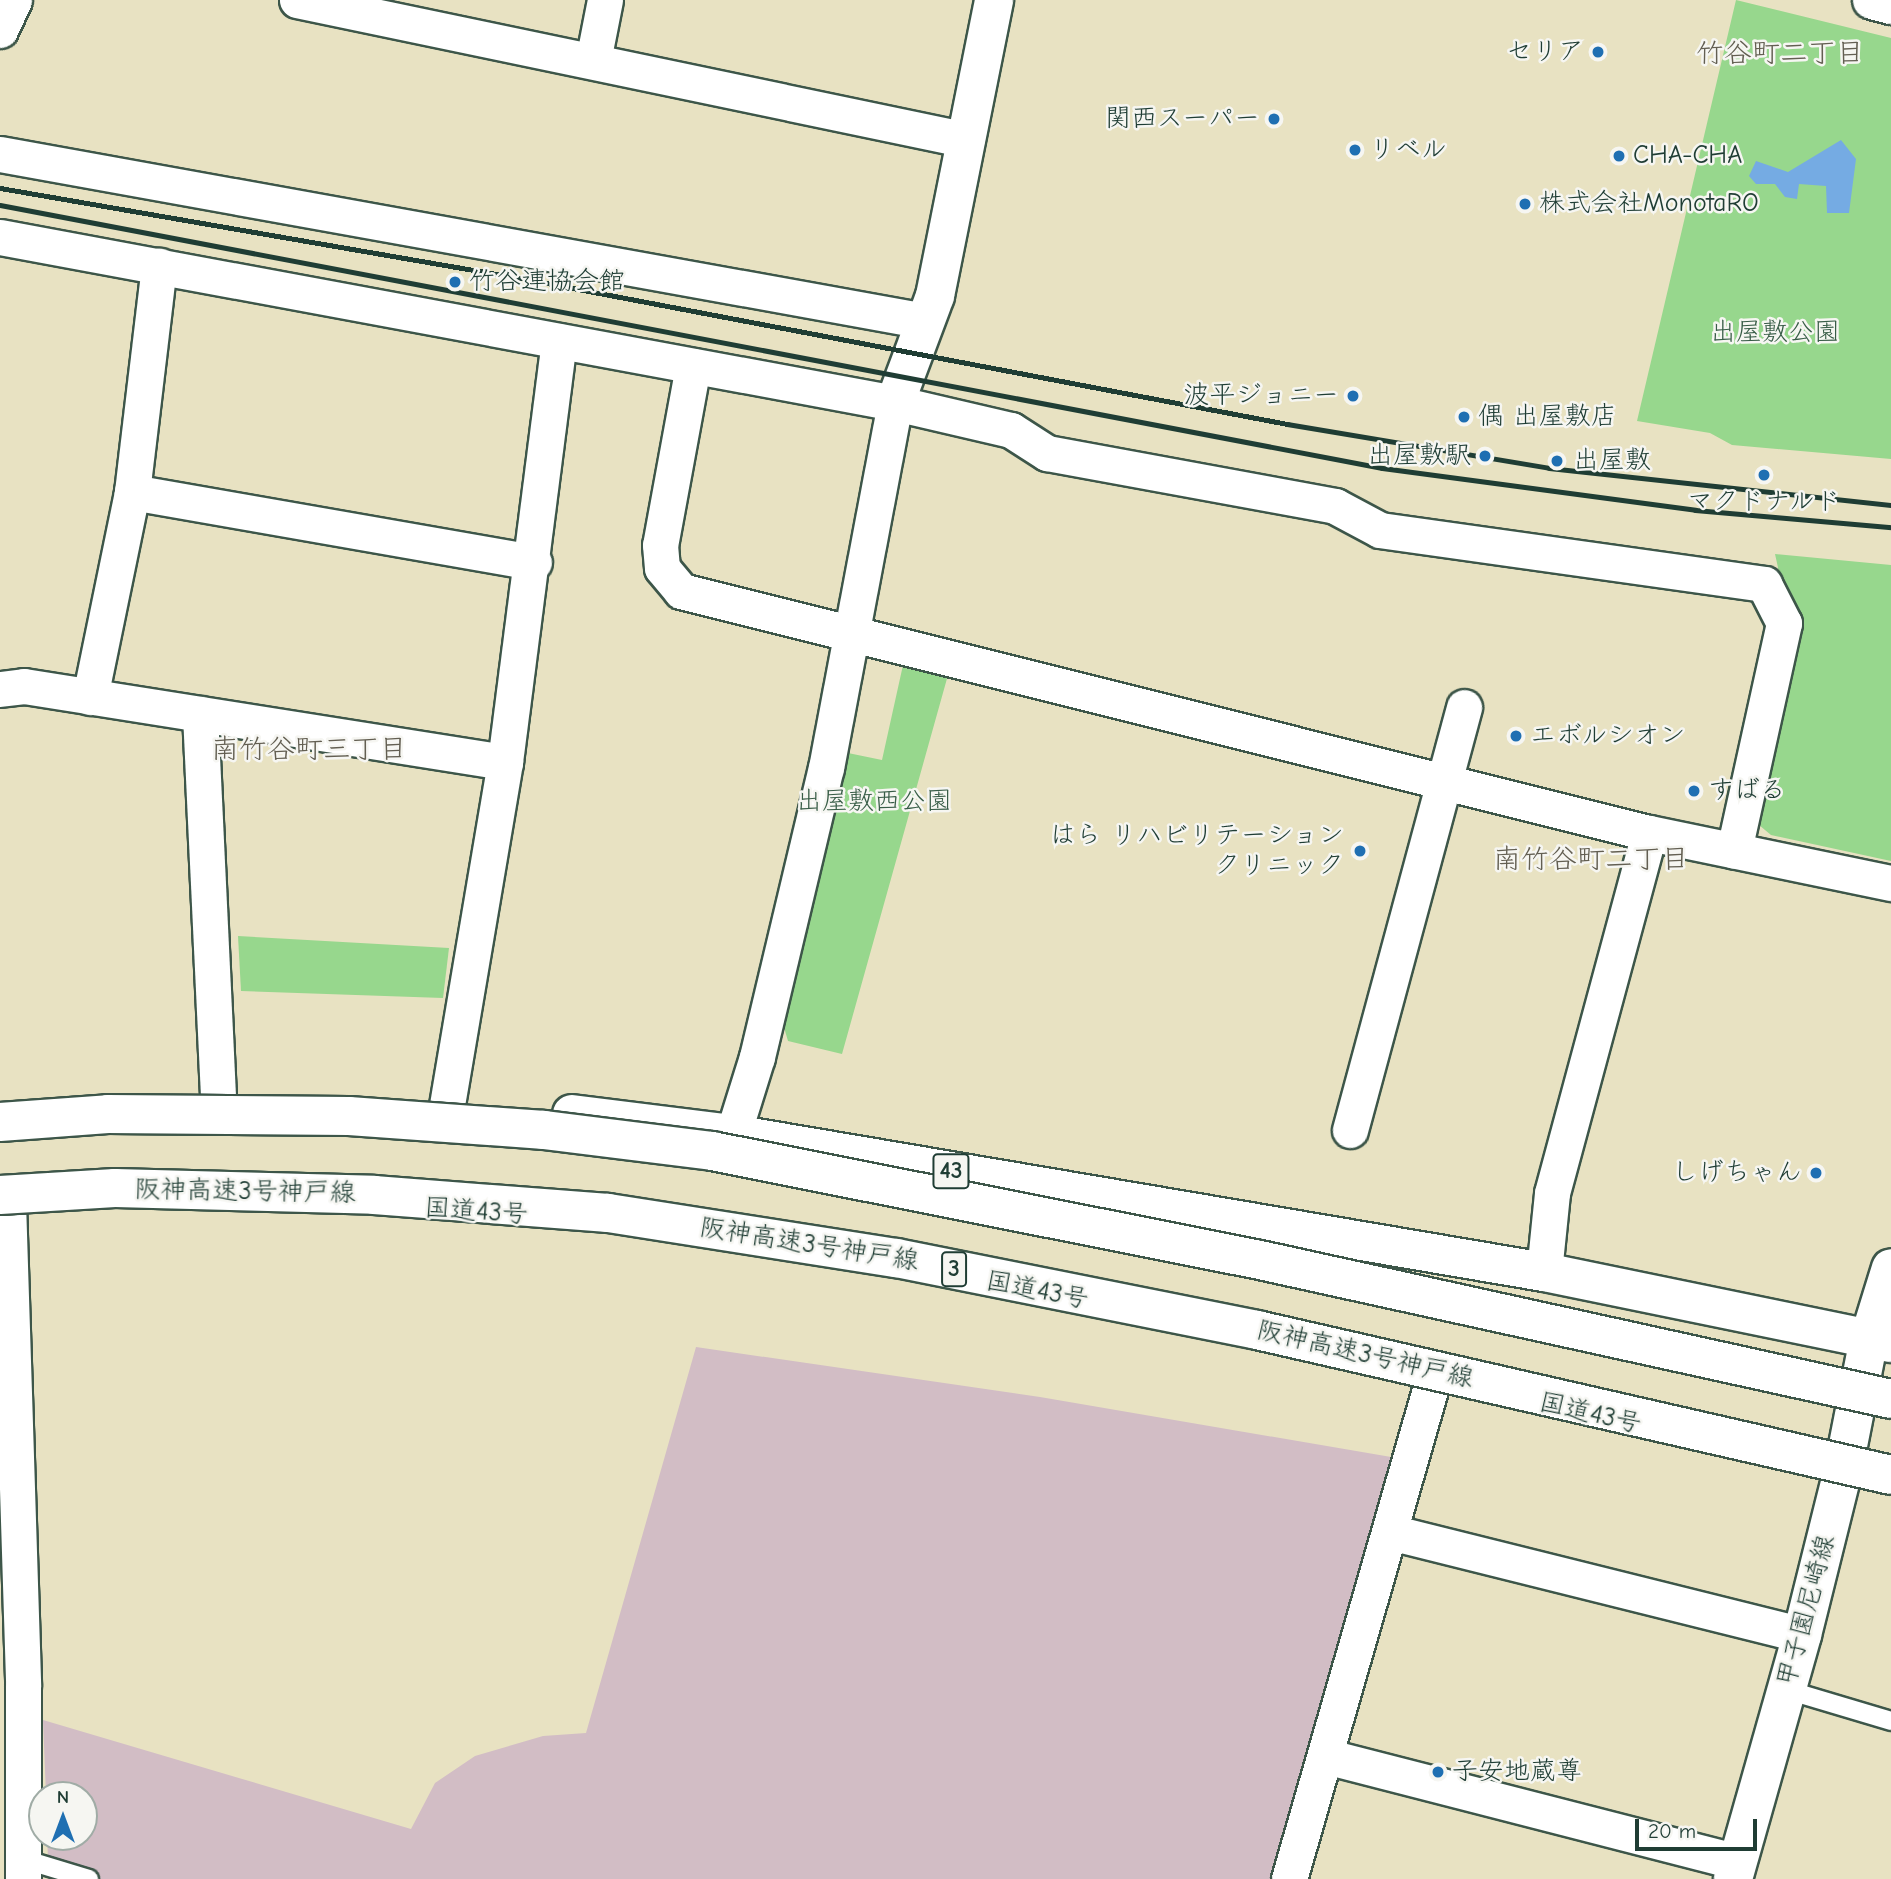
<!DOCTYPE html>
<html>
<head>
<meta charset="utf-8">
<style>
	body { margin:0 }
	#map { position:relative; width:1891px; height:1879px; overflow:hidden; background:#e8e2c2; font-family:"Comic Neue","Klee One",sans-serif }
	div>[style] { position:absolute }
	.industrial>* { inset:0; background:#d2bdc5 }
	.green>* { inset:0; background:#97d78d }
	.water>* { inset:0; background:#75abe3 }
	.roads { filter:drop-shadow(2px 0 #3d5649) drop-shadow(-2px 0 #3d5649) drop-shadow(0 2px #3d5649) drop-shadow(0 -2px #3d5649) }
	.lane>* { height:18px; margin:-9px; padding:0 9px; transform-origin:9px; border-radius:9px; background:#fff }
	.street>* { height:35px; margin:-17.5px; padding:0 17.5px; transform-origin:17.5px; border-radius:17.5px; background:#fff }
	.secondary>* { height:38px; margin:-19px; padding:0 19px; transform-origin:19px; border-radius:19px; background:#fff }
	.highway>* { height:38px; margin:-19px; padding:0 19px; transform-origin:19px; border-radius:19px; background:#fff }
	.rail>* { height:5px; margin:-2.5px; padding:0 2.5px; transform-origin:2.5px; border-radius:2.5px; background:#1f3d34 }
	.bridges { filter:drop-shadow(2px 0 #3d5649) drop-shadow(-2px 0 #3d5649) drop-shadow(0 2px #3d5649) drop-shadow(0 -2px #3d5649) }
	.highway-bridge>* { height:38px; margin:-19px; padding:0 19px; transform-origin:19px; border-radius:19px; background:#fff }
	.dots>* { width:19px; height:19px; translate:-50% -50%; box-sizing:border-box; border:4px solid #f6f6f2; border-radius:50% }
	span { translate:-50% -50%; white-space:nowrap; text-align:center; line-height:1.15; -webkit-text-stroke:5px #f6f6f2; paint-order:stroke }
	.shield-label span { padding:2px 5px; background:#f6f6f2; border:2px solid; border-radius:5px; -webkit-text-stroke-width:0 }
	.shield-label { font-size:24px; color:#1f3d34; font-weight:700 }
	.poi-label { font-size:26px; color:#1f3d34 }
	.right { translate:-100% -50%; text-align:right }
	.left { translate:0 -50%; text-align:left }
	.park-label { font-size:26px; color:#375c46 }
	.street-label { font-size:26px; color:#1f3d34 }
	.neighbourhood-label { font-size:28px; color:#635f52 }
	.north { position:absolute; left:28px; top:1781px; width:70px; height:70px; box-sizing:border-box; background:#f6f6f2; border:2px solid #a0aca6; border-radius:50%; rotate:0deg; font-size:19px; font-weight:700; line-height:28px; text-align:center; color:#1f3d34 }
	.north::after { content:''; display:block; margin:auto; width:24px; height:32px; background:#1f6fb2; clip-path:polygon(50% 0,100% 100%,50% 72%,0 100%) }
	.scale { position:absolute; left:1635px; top:1819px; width:122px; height:32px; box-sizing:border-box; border:4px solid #1f3d34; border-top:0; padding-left:9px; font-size:21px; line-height:24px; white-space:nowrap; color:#1f3d34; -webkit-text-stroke:5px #f6f6f2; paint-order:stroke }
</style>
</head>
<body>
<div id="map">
	<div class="industrial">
		<div style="clip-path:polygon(696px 1347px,1040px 1397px,1397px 1458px,1273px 1879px,49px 1879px,47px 1837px,84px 1837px,84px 1795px,46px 1795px,43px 1720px,411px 1829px,435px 1783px,475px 1756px,543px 1736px,586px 1733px)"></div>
	</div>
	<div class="green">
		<div style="clip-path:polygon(1736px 0,1891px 38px,1891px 459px,1732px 445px,1710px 433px,1637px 421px)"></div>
		<div style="clip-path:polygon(1775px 554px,1891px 565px,1891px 861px,1771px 835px,1759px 825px,1782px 586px)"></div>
		<div style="clip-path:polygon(903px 665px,948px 675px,842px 1054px,788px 1041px,783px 1024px,848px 753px,882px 760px)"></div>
		<div style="clip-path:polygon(238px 936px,449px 948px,443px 998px,241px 991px)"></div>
	</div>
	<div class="water">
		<div style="clip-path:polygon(1841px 140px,1856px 159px,1849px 213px,1827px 213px,1826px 186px,1799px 184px,1797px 199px,1785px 197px,1775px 184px,1756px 184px,1749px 176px,1756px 161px,1788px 172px)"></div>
	</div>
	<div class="roads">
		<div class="lane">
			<div style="left:1787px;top:1690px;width:109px;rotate:16.6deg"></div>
			<div style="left:23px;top:1859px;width:69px;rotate:16.9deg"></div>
		</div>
		<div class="street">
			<div style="left:297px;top:0;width:684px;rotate:11.8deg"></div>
			<div style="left:0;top:30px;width:33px;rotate:-65deg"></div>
			<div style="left:593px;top:61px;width:62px;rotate:-78.9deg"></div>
			<div style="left:0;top:154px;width:940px;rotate:10.23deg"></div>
			<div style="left:0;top:237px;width:910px;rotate:10.51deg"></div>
			<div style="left:895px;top:403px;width:119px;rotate:13.1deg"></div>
			<div style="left:1011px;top:430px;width:43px;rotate:32.6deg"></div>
			<div style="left:1047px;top:453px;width:293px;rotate:10.4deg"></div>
			<div style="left:1335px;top:506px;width:51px;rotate:28.1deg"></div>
			<div style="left:1380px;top:530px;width:388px;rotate:8deg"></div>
			<div style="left:1764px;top:584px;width:44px;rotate:62.9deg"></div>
			<div style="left:1784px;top:623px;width:233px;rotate:102.4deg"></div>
			<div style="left:693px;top:366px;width:182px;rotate:100.4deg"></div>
			<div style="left:660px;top:545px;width:23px;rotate:85deg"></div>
			<div style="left:662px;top:568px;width:30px;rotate:50deg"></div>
			<div style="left:681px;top:591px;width:998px;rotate:14.04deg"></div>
			<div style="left:1649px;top:833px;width:247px;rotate:11.7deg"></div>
			<div style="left:132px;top:492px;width:408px;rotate:9.9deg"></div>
			<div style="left:0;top:689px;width:24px;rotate:-7deg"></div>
			<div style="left:24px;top:686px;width:487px;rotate:9deg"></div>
			<div style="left:505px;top:762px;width:348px;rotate:99.6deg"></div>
			<div style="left:90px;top:697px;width:209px;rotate:-78.4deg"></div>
			<div style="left:132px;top:492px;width:228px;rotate:-83.2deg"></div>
			<div style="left:200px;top:714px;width:383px;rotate:87.3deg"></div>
			<div style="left:505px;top:762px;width:424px;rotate:-82.7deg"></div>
			<div style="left:1350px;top:1130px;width:438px;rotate:-74.9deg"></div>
			<div style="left:733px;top:1134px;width:81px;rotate:-72.7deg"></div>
			<div style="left:757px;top:1057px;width:297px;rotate:-76.6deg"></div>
			<div style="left:826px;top:768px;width:371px;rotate:-79.3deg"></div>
			<div style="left:8px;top:1202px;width:484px;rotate:88.2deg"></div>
			<div style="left:23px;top:1686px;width:193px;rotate:90deg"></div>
			<div style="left:1544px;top:1272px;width:79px;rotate:-84.2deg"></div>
			<div style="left:1552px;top:1193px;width:373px;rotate:-74.9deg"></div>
			<div style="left:1390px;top:1532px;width:425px;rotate:14deg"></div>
			<div style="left:1325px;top:1756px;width:425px;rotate:14.4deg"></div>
			<div style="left:1289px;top:1879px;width:520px;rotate:-73.93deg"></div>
		</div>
		<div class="secondary">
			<div style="left:1872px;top:0;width:20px;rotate:15deg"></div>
			<div style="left:895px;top:403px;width:114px;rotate:-69.5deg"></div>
			<div style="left:935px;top:296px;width:302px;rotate:-78.7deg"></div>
			<div style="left:1733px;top:1879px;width:254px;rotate:-74.2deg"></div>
			<div style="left:1802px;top:1635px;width:169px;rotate:-76deg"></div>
			<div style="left:1843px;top:1471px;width:135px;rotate:-78.9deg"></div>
			<div style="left:1869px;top:1339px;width:74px;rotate:-72.8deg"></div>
		</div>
		<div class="highway">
			<div style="left:572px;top:1114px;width:162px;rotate:7.1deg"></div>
			<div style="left:733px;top:1134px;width:823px;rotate:9.66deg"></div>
			<div style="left:1544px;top:1272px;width:354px;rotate:11.6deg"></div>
		</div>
	</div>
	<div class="rail">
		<div style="left:0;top:188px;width:533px;rotate:9.83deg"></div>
		<div style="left:525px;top:279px;width:776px;rotate:10.77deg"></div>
		<div style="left:1287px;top:424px;width:266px;rotate:9.5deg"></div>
		<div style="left:1549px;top:468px;width:344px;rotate:6.2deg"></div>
		<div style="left:0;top:205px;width:1407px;rotate:10.77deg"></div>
		<div style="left:1382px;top:468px;width:316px;rotate:7.6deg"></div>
		<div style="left:1695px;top:510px;width:197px;rotate:5deg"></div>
	</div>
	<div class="bridges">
		<div class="highway-bridge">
			<div style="left:0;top:1122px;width:108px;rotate:-4.2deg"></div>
			<div style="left:108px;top:1114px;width:241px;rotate:0.5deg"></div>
			<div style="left:349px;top:1116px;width:196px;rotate:4.1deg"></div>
			<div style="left:544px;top:1130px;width:169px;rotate:7.1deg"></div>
			<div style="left:712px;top:1151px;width:559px;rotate:11.25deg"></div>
			<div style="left:1260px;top:1260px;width:646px;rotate:12.42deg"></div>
			<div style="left:0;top:1195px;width:115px;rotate:-3.5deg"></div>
			<div style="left:115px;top:1188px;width:259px;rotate:1.5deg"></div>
			<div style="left:374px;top:1195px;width:235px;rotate:4.4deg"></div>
			<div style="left:608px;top:1213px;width:292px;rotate:8.9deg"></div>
			<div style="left:897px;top:1258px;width:367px;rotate:11.3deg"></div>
			<div style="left:1257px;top:1330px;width:650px;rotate:12.88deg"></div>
		</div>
	</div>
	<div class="dots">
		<div style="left:1598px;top:52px;background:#1f6fb2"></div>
		<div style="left:1274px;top:119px;background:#1f6fb2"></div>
		<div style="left:1355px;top:150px;background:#1f6fb2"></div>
		<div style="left:1619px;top:156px;background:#1f6fb2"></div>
		<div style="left:1525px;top:204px;background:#1f6fb2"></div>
		<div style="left:455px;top:282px;background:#1f6fb2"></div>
		<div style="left:1353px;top:396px;background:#1f6fb2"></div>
		<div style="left:1464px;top:417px;background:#1f6fb2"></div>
		<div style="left:1485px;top:456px;background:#1f6fb2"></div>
		<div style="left:1557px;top:461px;background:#1f6fb2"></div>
		<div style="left:1764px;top:475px;background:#1f6fb2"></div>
		<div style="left:1516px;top:736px;background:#1f6fb2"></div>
		<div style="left:1694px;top:791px;background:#1f6fb2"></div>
		<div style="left:1360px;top:851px;background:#1f6fb2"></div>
		<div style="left:1816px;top:1173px;background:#1f6fb2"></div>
		<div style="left:1438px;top:1772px;background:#1f6fb2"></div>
	</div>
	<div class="shield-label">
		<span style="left:951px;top:1171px">43</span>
		<span style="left:954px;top:1269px">3</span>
	</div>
	<div class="poi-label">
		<span class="right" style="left:1584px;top:52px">セリア</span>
		<span class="right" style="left:1260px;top:119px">関西スーパー</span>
		<span class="left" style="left:1369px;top:150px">リベル</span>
		<span class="left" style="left:1633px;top:156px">CHA-CHA</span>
		<span class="left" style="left:1539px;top:204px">株式会社MonotaRO</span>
		<span class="left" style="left:469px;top:282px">竹谷連協会館</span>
		<span class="right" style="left:1339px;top:396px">波平ジョニー</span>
		<span class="left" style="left:1478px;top:417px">偶 出屋敷店</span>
		<span class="right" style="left:1471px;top:456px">出屋敷駅</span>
		<span class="left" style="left:1573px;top:461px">出屋敷</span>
		<span style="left:1764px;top:502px">マクドナルド</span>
		<span class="left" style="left:1530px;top:736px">エボルシオン</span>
		<span class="left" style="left:1708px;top:791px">すばる</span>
		<span class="right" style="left:1344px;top:851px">はら リハビリテーション<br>クリニック</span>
		<span class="right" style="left:1802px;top:1173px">しげちゃん</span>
		<span class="left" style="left:1452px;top:1772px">子安地蔵尊</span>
	</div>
	<div class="park-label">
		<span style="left:1775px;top:333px">出屋敷公園</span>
		<span style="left:874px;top:802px">出屋敷西公園</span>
	</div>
	<div class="street-label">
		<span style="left:245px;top:1192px;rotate:1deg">阪神高速3号神戸線</span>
		<span style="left:476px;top:1212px;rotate:4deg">国道43号</span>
		<span style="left:809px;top:1245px;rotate:9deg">阪神高速3号神戸線</span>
		<span style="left:1037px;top:1291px;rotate:11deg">国道43号</span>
		<span style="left:1365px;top:1355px;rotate:13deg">阪神高速3号神戸線</span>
		<span style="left:1590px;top:1414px;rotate:13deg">国道43号</span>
		<span style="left:1807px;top:1611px;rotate:-75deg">甲子園尼崎線</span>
	</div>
	<div class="neighbourhood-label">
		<span style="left:1780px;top:53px">竹谷町二丁目</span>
		<span style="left:309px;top:749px">南竹谷町三丁目</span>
		<span style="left:1591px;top:859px">南竹谷町二丁目</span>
	</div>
	<div class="north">N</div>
	<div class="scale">20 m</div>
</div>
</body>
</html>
